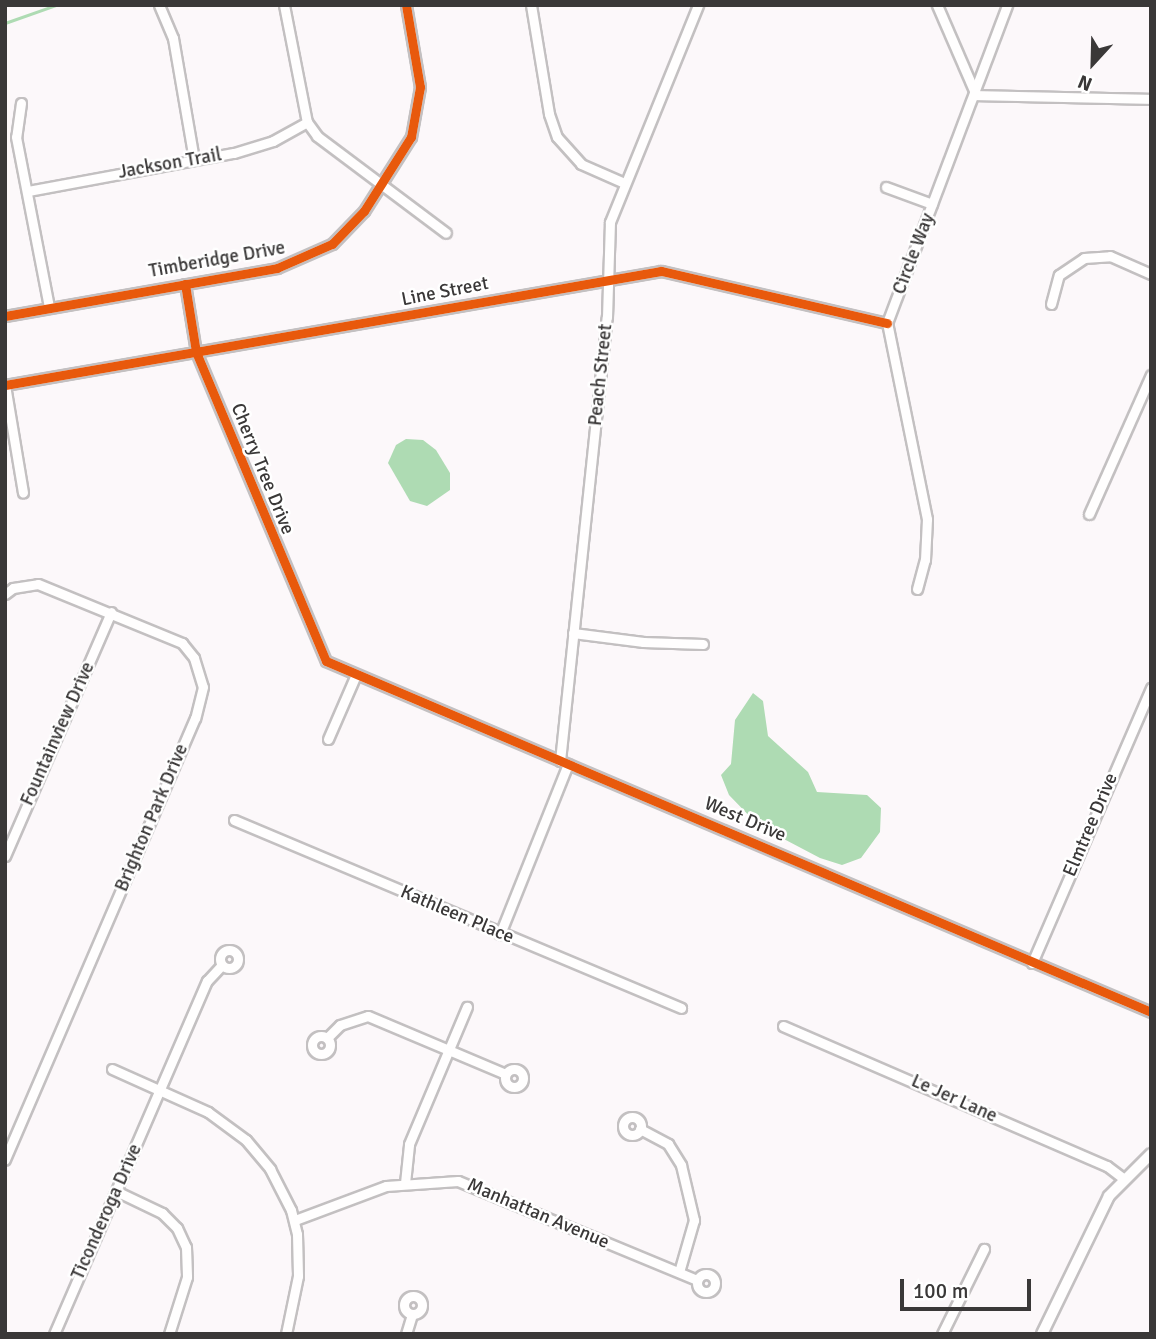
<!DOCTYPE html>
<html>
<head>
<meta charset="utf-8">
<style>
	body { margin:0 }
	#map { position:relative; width:1156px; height:1339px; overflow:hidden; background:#fcf8fa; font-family:Signika,sans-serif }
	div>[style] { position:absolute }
	.water>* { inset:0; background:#aedbb3 }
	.stream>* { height:2.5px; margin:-1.25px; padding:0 1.25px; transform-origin:1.25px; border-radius:1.25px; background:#aedbb3 }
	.roads { filter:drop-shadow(2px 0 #c3c0c1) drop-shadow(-2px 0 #c3c0c1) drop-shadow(0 2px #c3c0c1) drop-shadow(0 -2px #c3c0c1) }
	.minor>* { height:9px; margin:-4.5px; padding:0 4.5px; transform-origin:4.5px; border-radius:4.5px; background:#fffefe }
	.minor>.ring { margin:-4.5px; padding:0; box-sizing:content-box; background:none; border:9px solid #fffefe; border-radius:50% }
	.major>* { height:10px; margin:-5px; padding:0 5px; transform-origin:5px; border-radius:5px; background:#fffefe }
	.cycleway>* { height:9px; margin:-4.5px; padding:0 4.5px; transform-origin:4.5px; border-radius:4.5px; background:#e8590c }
	span { translate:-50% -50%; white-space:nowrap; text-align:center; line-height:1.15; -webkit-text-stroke:5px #fff; paint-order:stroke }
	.street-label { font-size:19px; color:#3a3838 }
	.frame { position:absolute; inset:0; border:7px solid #3a3838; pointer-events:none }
	.north { position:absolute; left:1058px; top:28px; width:70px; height:70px; -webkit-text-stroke:5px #fff; paint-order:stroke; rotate:202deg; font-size:19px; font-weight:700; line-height:28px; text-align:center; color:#3a3838 }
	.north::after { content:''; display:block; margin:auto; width:24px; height:32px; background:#3a3838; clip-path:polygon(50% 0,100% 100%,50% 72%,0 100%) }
	.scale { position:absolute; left:900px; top:1279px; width:131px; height:32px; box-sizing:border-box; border:4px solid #3a3838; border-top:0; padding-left:9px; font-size:21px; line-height:24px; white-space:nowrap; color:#3a3838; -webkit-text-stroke:5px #fff; paint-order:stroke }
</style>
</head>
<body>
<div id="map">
	<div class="water">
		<div style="clip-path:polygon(406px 439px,423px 440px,436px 450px,450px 473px,450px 490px,427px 506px,410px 501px,388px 463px,396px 445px)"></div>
		<div style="clip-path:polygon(753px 693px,763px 701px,768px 736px,808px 772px,817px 792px,867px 795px,881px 808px,880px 832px,861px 858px,842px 865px,820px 858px,759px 826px,729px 795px,721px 775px,731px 764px,735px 720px)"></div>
	</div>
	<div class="stream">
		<div style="left:5px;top:23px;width:54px;rotate:-19.4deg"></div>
	</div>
	<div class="roads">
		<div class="minor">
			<div style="left:159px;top:5px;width:36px;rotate:67deg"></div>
			<div style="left:173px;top:38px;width:123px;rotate:80.2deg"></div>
			<div style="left:284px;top:5px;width:119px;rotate:78.9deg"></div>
			<div style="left:307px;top:122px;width:17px;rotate:54deg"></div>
			<div style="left:317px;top:136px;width:161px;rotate:36.9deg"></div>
			<div style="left:531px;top:5px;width:110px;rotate:80.6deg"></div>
			<div style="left:549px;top:114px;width:24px;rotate:71deg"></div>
			<div style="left:557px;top:137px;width:36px;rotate:48deg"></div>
			<div style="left:581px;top:164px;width:47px;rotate:23.8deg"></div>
			<div style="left:937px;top:5px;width:98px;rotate:66.6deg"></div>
			<div style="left:976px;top:95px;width:175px;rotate:1.3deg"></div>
			<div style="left:21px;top:103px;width:34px;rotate:98deg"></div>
			<div style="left:16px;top:137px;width:173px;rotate:79deg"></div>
			<div style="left:886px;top:187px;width:49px;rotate:20.3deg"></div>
			<div style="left:28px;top:191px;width:209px;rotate:-10.5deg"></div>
			<div style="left:234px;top:153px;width:41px;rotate:-17.1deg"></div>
			<div style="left:273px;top:141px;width:39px;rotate:-29deg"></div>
			<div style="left:185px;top:284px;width:69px;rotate:80.8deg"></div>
			<div style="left:196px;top:352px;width:335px;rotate:67.2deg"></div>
			<div style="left:326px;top:661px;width:897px;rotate:23.05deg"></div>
			<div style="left:1051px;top:304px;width:30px;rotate:-75deg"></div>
			<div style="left:1059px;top:275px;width:30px;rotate:-34deg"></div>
			<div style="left:1084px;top:258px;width:26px;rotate:-4deg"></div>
			<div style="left:1110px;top:256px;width:45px;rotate:23.7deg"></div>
			<div style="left:5px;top:316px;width:276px;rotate:-10deg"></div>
			<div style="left:277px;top:268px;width:60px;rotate:-23.6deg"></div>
			<div style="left:332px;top:244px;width:46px;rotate:-45.9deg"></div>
			<div style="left:364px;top:211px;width:88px;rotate:-57.6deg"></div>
			<div style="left:411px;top:137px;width:51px;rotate:-79.8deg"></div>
			<div style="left:420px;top:87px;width:83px;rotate:-99.7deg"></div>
			<div style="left:5px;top:385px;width:666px;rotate:-9.86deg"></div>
			<div style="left:661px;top:271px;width:232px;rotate:13deg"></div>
			<div style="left:5px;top:385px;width:109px;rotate:80.5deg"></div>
			<div style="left:1089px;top:514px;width:152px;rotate:-66deg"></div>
			<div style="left:917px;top:589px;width:30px;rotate:-75deg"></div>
			<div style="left:925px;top:560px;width:41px;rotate:-87.2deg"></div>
			<div style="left:927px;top:519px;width:200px;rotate:-101.5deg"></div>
			<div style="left:887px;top:323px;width:340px;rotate:-69.3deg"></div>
			<div style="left:5px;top:594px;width:10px;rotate:-37deg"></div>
			<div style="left:13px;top:588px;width:25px;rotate:-9deg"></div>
			<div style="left:38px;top:584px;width:156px;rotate:22.3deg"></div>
			<div style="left:182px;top:643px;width:19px;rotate:51deg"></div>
			<div style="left:194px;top:658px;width:30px;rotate:73deg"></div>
			<div style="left:203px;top:687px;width:32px;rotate:104deg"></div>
			<div style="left:195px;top:718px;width:481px;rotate:113.3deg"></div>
			<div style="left:573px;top:633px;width:71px;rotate:7.3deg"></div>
			<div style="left:643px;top:642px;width:60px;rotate:1.9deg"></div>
			<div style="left:328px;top:739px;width:68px;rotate:-66.5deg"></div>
			<div style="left:560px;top:761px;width:446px;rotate:-84deg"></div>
			<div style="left:607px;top:317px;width:95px;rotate:-88.2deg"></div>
			<div style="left:610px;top:222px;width:234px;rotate:-67.9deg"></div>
			<div style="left:234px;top:820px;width:485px;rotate:22.8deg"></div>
			<div style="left:5px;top:856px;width:266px;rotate:-66.5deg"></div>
			<div style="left:500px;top:934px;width:183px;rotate:-68.2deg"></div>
			<div class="ring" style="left:220px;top:950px;width:9px;height:9px"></div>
			<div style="left:1032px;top:963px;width:300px;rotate:-66.6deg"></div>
			<div style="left:783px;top:1026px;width:353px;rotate:23.4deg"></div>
			<div style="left:1107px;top:1166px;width:20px;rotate:37deg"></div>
			<div class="ring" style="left:312px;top:1036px;width:9px;height:9px"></div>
			<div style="left:327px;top:1038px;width:18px;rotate:-45deg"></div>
			<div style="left:340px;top:1025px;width:29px;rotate:-18deg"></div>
			<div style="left:368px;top:1016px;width:149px;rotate:22.9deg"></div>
			<div class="ring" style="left:505px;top:1069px;width:9px;height:9px"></div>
			<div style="left:112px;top:1069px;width:105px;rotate:24.1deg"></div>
			<div style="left:208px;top:1112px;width:47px;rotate:36.4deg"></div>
			<div style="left:246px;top:1140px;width:38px;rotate:50deg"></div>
			<div style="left:270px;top:1169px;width:46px;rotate:62.9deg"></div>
			<div style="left:291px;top:1210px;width:25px;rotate:76deg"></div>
			<div style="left:297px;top:1234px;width:42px;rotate:88.6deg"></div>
			<div style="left:298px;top:1276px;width:59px;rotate:101.7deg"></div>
			<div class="ring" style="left:623px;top:1117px;width:9px;height:9px"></div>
			<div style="left:640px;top:1129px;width:32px;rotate:28deg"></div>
			<div style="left:668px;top:1144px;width:25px;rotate:58deg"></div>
			<div style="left:681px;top:1165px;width:57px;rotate:76.7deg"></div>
			<div style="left:694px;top:1220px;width:54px;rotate:106.1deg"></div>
			<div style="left:405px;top:1183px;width:39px;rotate:-84deg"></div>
			<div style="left:409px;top:1144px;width:149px;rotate:-67.1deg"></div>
			<div style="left:118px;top:1192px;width:49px;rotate:25.5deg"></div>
			<div style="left:162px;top:1213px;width:21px;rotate:45deg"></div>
			<div style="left:177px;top:1228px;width:21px;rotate:65deg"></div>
			<div style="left:186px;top:1247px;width:30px;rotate:88deg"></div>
			<div style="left:187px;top:1277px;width:60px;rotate:107.5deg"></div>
			<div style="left:295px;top:1220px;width:97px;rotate:-20.5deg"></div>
			<div style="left:386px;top:1186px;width:72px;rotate:-4deg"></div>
			<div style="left:458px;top:1181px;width:259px;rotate:22.5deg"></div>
			<div class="ring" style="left:697px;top:1274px;width:9px;height:9px"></div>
			<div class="ring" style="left:404px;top:1296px;width:9px;height:9px"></div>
			<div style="left:54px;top:1334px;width:385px;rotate:-66.6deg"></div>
			<div style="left:207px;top:981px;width:22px;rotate:-47deg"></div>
			<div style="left:406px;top:1334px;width:21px;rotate:-73deg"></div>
			<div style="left:942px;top:1334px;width:95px;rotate:-63.7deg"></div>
		</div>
		<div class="major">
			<div style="left:1042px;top:1334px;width:153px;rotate:-64.1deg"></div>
			<div style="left:1109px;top:1196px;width:59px;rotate:-45deg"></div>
		</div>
	</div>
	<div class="cycleway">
		<div style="left:185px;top:284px;width:69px;rotate:80.8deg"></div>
		<div style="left:196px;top:352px;width:335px;rotate:67.2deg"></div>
		<div style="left:326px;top:661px;width:897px;rotate:23.05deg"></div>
		<div style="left:5px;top:316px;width:276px;rotate:-10deg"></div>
		<div style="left:277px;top:268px;width:60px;rotate:-23.6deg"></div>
		<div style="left:332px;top:244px;width:46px;rotate:-45.9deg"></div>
		<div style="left:364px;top:211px;width:88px;rotate:-57.6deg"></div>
		<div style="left:411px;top:137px;width:51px;rotate:-79.8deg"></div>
		<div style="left:420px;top:87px;width:83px;rotate:-99.7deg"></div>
		<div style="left:5px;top:385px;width:666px;rotate:-9.86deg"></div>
		<div style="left:661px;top:271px;width:232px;rotate:13deg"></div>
	</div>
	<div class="street-label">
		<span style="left:170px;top:164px;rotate:-10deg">Jackson Trail</span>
		<span style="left:914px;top:254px;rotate:-69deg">Circle Way</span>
		<span style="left:217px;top:260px;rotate:-10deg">Timberidge Drive</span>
		<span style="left:445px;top:292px;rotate:-11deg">Line Street</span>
		<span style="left:601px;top:375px;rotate:-84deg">Peach Street</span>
		<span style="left:262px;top:469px;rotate:68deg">Cherry Tree Drive</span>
		<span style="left:58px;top:734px;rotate:-66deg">Fountainview Drive</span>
		<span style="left:152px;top:818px;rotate:-67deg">Brighton Park Drive</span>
		<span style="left:745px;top:820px;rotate:23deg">West Drive</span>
		<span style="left:1091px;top:825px;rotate:-67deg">Elmtree Drive</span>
		<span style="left:457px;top:915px;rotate:23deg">Kathleen Place</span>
		<span style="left:954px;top:1099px;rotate:24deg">Le Jer Lane</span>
		<span style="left:107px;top:1212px;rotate:-66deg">Ticonderoga Drive</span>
		<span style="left:538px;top:1214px;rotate:23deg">Manhattan Avenue</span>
	</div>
	<div class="frame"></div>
	<div class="north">N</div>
	<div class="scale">100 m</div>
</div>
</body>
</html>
